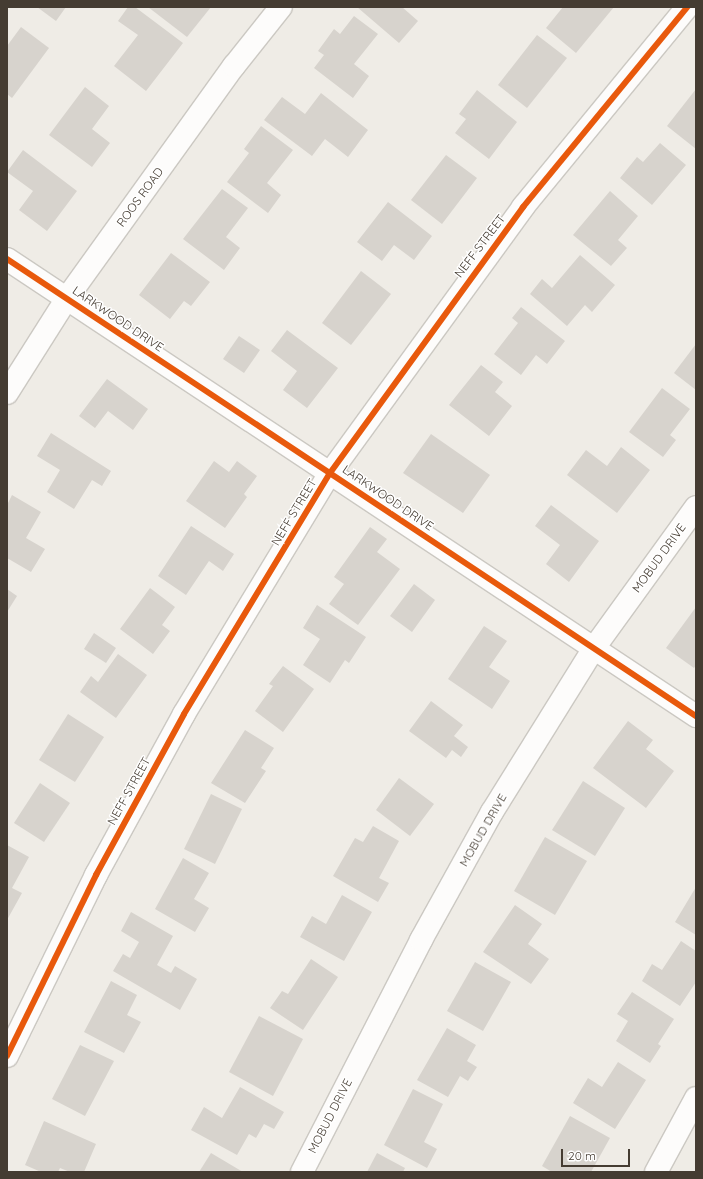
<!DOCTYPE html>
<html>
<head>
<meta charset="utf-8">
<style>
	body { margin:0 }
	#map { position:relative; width:703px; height:1179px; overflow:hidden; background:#efece6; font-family:Quicksand,sans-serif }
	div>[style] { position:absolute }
	.building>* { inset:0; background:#d7d3cd }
	.roads { filter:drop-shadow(1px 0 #cbc8c2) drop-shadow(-1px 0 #cbc8c2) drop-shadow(0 1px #cbc8c2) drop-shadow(0 -1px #cbc8c2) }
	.minor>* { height:22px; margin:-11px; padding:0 11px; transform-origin:11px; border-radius:11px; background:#fdfcfb }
	.tertiary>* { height:22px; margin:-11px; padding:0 11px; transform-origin:11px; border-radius:11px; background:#fdfcfb }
	.cycleway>* { height:6px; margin:-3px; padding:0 3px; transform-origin:3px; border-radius:3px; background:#e8590c }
	span { translate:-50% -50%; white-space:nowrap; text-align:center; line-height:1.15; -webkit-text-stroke:3px #fff; paint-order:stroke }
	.street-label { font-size:12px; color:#453c32 }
	.frame { position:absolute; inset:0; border:8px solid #453c32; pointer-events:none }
	.scale { position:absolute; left:561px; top:1149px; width:69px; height:18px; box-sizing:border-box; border:2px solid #453c32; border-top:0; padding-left:5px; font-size:12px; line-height:14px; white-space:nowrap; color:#453c32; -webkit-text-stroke:3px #fff; paint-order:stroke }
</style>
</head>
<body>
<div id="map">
	<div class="building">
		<div style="clip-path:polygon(37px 7px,66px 7px,56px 21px)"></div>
		<div style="clip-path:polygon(128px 7px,135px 7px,183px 43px,146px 91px,114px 66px,138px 35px,118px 21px)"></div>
		<div style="clip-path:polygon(148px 7px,211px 7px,187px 37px)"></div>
		<div style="clip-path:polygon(357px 7px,402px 7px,418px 21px,399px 43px)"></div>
		<div style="clip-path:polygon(563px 7px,614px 7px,576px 53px,546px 28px)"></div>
		<div style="clip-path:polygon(354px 16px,378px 34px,354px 64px,369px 76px,353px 98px,314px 68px,324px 55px,318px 51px,334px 29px,340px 34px)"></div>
		<div style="clip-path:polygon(21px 27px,49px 48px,12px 98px,7px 94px,7px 46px)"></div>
		<div style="clip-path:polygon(537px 35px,567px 58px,527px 108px,498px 85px)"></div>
		<div style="clip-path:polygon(85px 87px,109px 106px,92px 129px,110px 143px,92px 167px,49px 135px)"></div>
		<div style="clip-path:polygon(696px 89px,696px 149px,667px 126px)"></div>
		<div style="clip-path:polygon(477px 90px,517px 122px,489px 159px,455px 133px,466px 119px,459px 114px)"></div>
		<div style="clip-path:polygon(321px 93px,368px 130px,348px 157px,325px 139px,312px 156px,264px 120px,282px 97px,305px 114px)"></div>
		<div style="clip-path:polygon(261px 126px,293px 150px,267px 183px,281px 195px,268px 213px,227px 182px,249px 153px,244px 149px)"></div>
		<div style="clip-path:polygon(660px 143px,686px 165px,652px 205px,620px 178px,637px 157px,643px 162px)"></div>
		<div style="clip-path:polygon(23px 150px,77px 191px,47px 231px,19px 210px,33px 191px,7px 172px)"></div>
		<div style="clip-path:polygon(446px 155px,477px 178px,442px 224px,411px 200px)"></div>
		<div style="clip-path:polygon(222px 189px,248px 208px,226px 237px,240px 248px,224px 270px,183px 239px)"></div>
		<div style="clip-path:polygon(610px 191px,638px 216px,618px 240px,627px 248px,611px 266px,573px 235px)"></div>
		<div style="clip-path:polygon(388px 202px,432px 236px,414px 260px,394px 245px,382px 261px,357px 242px)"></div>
		<div style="clip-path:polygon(171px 253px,210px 282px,191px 306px,184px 301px,170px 319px,139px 295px)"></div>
		<div style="clip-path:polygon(580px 255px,615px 285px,592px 312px,585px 305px,567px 326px,530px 294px,542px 279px,552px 288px)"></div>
		<div style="clip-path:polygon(361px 271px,391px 294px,351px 345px,322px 323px)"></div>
		<div style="clip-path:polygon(521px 307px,565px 341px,547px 364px,536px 355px,521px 375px,494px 354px,518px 323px,512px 318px)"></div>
		<div style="clip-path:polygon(287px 330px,338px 368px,307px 408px,283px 390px,297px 371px,271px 351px)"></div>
		<div style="clip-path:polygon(239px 336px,260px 350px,244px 373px,223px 359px)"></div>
		<div style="clip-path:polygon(696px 344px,696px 390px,674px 373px)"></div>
		<div style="clip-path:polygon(481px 365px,503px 382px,495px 392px,512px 406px,489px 436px,449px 405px)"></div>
		<div style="clip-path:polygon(107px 379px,148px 409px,133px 430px,108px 411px,95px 428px,79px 416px)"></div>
		<div style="clip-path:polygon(662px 388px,690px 409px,670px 435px,676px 440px,663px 457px,629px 432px)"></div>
		<div style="clip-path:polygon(51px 433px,111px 471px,102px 486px,92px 480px,74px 509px,47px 492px,60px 470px,37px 456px)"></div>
		<div style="clip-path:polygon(431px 434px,490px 475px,463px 513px,403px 473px)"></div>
		<div style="clip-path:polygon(621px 447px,650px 470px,617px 513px,567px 475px,586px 450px,607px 466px)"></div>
		<div style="clip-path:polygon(214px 461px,229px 472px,237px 461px,257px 476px,244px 494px,247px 497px,225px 528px,186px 501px)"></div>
		<div style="clip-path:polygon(12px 495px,41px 512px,26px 538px,45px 549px,31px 572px,7px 558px,7px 505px)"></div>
		<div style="clip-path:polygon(551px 505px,599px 541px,569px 582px,546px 564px,560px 545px,535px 526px)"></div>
		<div style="clip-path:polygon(191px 526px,234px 554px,223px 571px,209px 561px,186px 595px,158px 576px)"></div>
		<div style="clip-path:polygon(370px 527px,387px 539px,377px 552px,400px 569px,358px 625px,329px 604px,344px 584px,334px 577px)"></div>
		<div style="clip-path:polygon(414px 584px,435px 600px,412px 632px,390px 616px)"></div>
		<div style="clip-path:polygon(150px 588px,175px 607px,162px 625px,170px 631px,153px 654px,120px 629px)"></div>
		<div style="clip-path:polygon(7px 589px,17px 596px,7px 612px)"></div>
		<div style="clip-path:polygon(317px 605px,366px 637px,349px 663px,345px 660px,330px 683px,303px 665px,320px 639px,303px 628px)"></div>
		<div style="clip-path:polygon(696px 607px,696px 665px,694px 668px,666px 648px)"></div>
		<div style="clip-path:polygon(484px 626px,507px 641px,489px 667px,510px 681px,492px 709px,448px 679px)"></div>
		<div style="clip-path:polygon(94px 633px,116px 648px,106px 663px,84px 649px)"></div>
		<div style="clip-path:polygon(118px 654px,147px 675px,116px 718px,80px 692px,91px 676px,98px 682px)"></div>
		<div style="clip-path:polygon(283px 666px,314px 689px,283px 732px,255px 711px,273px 686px,269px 684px)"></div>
		<div style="clip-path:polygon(431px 701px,463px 725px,454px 736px,468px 747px,461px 757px,452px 750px,446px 758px,409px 731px)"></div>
		<div style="clip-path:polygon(68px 714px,104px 737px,75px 782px,39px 760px)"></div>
		<div style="clip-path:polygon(628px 721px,653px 740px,646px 749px,674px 771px,646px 808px,593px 768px)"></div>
		<div style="clip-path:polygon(245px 730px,274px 748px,261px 768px,266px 771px,245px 803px,211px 783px)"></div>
		<div style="clip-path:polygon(399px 778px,434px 804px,410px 836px,376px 810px)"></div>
		<div style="clip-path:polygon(583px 781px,625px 808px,595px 856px,552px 830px)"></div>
		<div style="clip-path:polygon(40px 783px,70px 803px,44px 842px,14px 823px)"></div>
		<div style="clip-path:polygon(211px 794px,242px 809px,215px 864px,184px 849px)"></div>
		<div style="clip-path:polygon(373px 826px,399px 841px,379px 878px,389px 883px,378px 902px,333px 876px,355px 838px,363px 842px)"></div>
		<div style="clip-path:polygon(545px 837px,587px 861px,555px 915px,514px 891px)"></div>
		<div style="clip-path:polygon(7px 845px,29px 857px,12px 888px,22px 893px,7px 920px)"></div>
		<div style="clip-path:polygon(183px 858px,209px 873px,194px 899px,209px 908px,195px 932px,155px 909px)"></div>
		<div style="clip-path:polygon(696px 887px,696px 935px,675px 922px)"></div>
		<div style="clip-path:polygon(342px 895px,372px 912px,344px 961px,300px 937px,312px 916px,326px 924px)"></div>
		<div style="clip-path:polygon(515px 905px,542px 924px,528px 944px,549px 959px,531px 984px,483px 952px)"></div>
		<div style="clip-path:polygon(131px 912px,173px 936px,157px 965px,171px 973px,175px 966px,197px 979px,180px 1010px,113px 971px,123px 954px,130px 958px,139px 942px,121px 931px)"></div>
		<div style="clip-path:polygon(681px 941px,696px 951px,696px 982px,680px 1006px,642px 981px,652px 964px,662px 970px)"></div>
		<div style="clip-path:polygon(311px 959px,338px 977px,303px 1030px,270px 1008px,282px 991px,288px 994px)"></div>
		<div style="clip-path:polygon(475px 962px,511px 982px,483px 1031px,447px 1011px)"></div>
		<div style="clip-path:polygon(111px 981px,137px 995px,127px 1015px,141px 1022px,124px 1053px,84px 1032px)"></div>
		<div style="clip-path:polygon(632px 992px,674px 1019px,658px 1044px,661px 1046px,650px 1063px,616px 1041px,628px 1021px,617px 1014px)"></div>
		<div style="clip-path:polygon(259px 1016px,303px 1039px,273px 1096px,229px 1072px)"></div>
		<div style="clip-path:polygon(447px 1028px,476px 1045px,467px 1061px,477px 1067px,468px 1081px,460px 1076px,448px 1097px,417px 1080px)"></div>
		<div style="clip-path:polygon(80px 1045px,114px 1061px,85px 1116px,52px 1099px)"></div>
		<div style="clip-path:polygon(618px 1062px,646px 1080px,615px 1129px,573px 1103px,588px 1078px,602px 1087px)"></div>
		<div style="clip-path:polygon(240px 1087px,284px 1112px,274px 1129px,264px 1124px,256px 1138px,249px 1134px,237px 1155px,191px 1130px,204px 1107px,222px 1118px)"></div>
		<div style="clip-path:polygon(413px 1089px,443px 1104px,424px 1142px,437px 1149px,427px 1168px,384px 1145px)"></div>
		<div style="clip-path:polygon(570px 1116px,610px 1138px,591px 1172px,552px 1172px,542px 1166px)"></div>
		<div style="clip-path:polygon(44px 1121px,96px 1144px,84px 1172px,70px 1172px,60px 1168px,58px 1172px,41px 1172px,25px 1165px)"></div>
		<div style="clip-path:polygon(211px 1153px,243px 1172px,199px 1172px)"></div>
		<div style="clip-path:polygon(377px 1153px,405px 1168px,403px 1172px,367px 1172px)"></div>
	</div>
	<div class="roads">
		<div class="minor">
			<div style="left:7px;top:393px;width:112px;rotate:-57.7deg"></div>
			<div style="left:67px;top:298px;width:286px;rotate:-54.3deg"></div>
			<div style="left:234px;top:66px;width:75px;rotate:-51.5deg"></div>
			<div style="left:7px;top:1056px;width:202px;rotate:-63.8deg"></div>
			<div style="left:96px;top:875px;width:183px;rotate:-61.3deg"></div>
			<div style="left:184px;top:714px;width:282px;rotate:-58.8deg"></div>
			<div style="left:330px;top:473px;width:329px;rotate:-54deg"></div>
			<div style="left:523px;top:207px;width:259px;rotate:-50.6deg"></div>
			<div style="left:302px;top:1172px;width:261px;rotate:-62.8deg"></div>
			<div style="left:421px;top:940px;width:146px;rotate:-61deg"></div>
			<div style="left:492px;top:812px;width:193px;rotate:-58.1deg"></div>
			<div style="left:594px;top:648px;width:174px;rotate:-54.1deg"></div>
			<div style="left:656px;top:1172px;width:84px;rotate:-61.6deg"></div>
		</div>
		<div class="tertiary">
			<div style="left:7px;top:259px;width:827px;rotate:33.56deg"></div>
		</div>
	</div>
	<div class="cycleway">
		<div style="left:7px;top:259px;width:827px;rotate:33.56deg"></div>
		<div style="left:7px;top:1056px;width:202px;rotate:-63.8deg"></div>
		<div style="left:96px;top:875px;width:183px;rotate:-61.3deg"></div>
		<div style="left:184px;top:714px;width:282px;rotate:-58.8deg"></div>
		<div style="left:330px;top:473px;width:329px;rotate:-54deg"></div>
		<div style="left:523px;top:207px;width:259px;rotate:-50.6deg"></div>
	</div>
	<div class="street-label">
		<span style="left:140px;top:197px;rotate:-54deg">ROOS ROAD</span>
		<span style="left:480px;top:246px;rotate:-53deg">NEFF STREET</span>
		<span style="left:118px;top:319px;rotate:34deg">LARKWOOD DRIVE</span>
		<span style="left:388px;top:498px;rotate:34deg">LARKWOOD DRIVE</span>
		<span style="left:294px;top:512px;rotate:-59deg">NEFF STREET</span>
		<span style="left:659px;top:558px;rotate:-54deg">MOBUD DRIVE</span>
		<span style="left:129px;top:791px;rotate:-61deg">NEFF STREET</span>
		<span style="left:483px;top:830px;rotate:-60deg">MOBUD DRIVE</span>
		<span style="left:330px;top:1116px;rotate:-63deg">MOBUD DRIVE</span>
	</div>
	<div class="frame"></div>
	<div class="scale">20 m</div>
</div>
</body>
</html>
